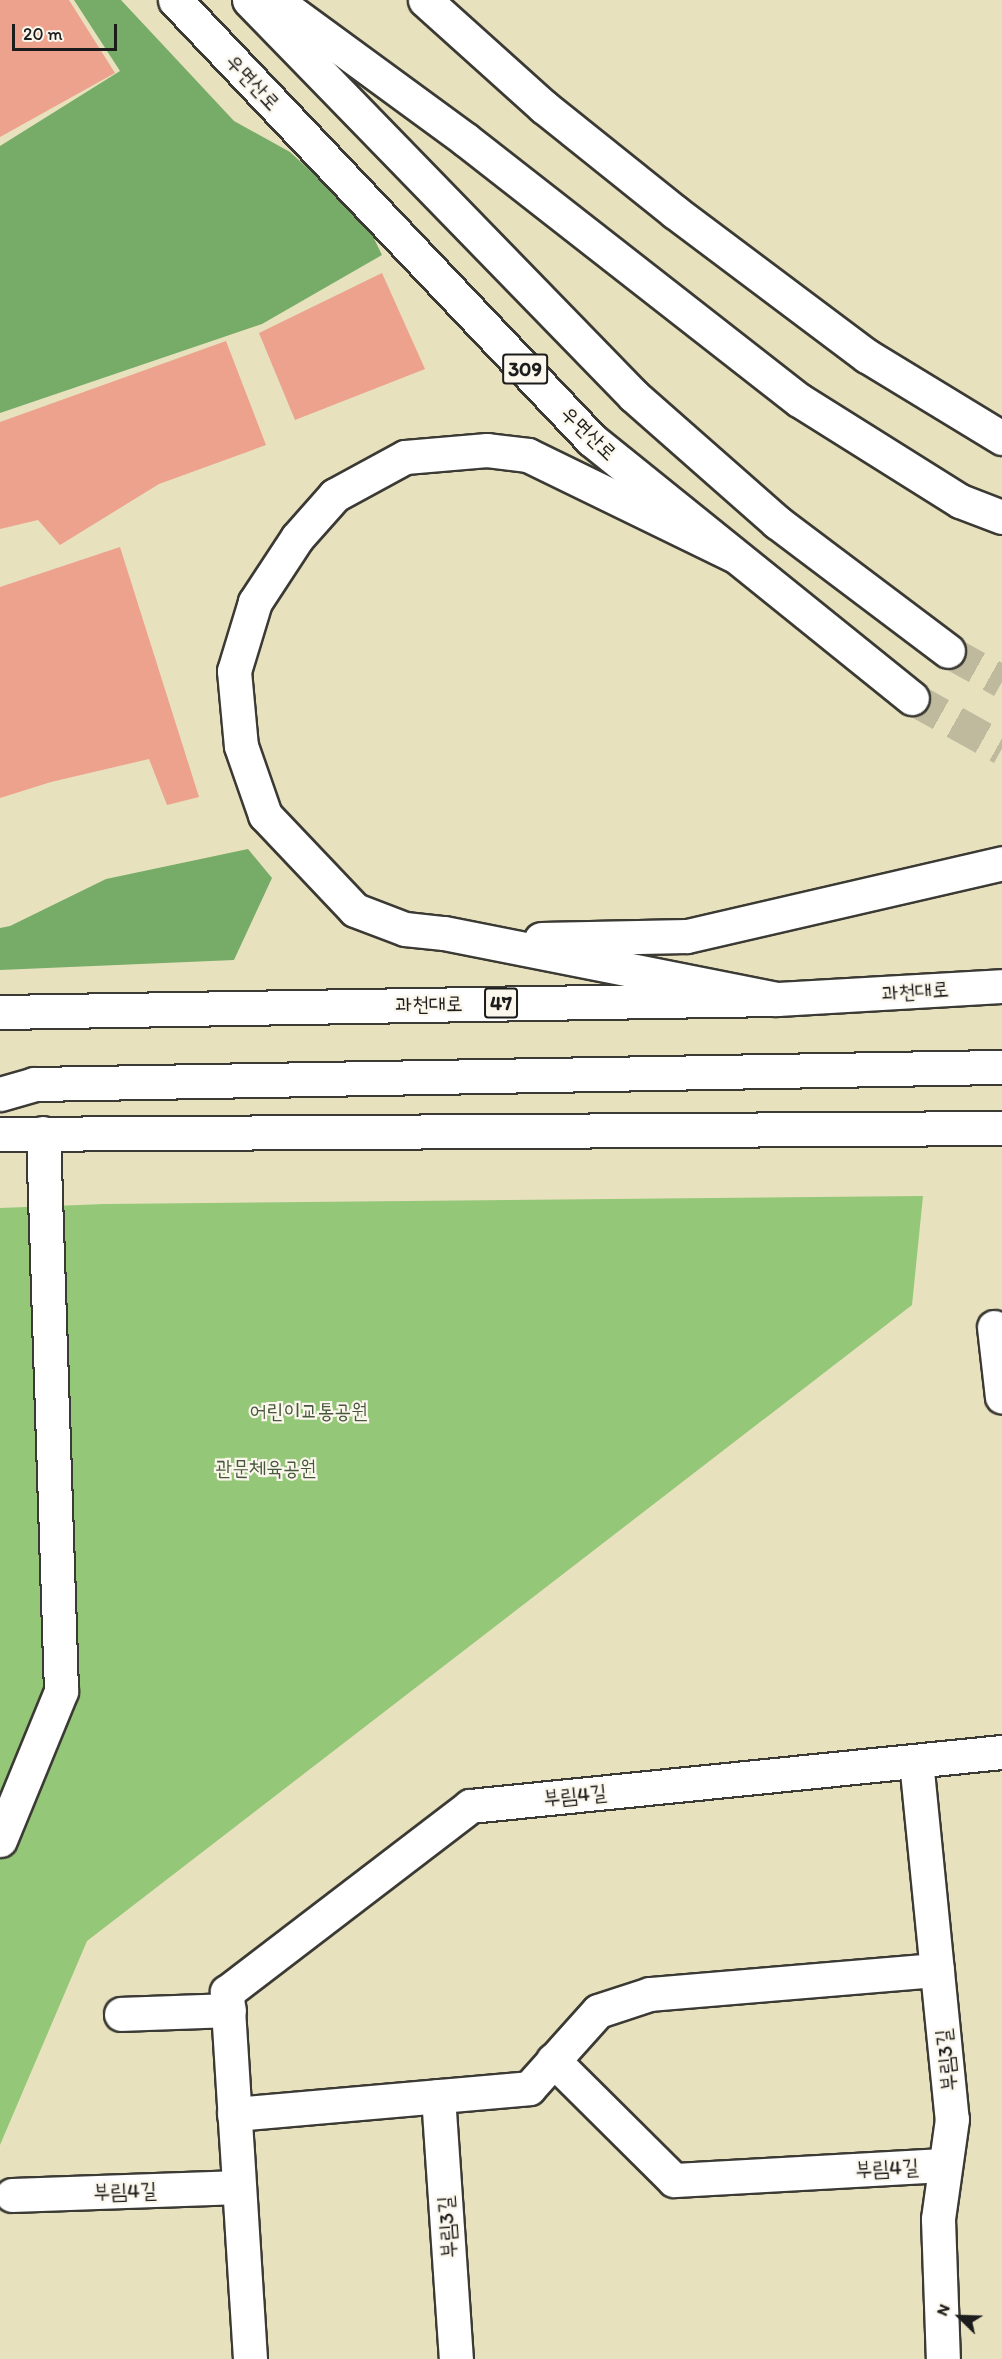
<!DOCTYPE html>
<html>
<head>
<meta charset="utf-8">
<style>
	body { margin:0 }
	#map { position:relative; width:1002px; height:2359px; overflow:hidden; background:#e8e1be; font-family:Itim,"Poor Story",sans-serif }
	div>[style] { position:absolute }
	.green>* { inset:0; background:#94c778 }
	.forest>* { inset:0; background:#77ac68 }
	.building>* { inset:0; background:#eca28d }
	.highway-tunnel>* { height:33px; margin-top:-16.5px; transform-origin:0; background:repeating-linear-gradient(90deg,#bfba9e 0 33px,transparent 0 49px) }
	.roads { filter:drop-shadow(2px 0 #3b3a34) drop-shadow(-2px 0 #3b3a34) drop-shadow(0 2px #3b3a34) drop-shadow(0 -2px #3b3a34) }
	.minor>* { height:33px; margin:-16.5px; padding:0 16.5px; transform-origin:16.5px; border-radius:16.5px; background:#fff }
	.highway>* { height:33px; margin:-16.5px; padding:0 16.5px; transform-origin:16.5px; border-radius:16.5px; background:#fff }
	span { translate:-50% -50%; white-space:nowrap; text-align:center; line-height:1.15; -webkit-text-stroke:4.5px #fbf7ec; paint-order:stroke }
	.shield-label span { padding:2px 4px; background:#fbf7ec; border:2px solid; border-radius:4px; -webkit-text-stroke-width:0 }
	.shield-label { font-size:20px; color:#1c1c1c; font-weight:700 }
	.street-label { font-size:21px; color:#1c1c1c }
	.park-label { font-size:21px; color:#46583c }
	.north { position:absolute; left:930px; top:2287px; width:60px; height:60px; -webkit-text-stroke:4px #fbf7ec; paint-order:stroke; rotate:293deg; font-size:16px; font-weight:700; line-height:24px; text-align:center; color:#1c1c1c }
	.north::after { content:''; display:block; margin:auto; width:21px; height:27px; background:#1c1c1c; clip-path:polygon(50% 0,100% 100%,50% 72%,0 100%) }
	.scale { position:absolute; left:12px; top:24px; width:105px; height:27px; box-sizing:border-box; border:3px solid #1c1c1c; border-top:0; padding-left:8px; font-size:18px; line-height:21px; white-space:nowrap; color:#1c1c1c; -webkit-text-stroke:4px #fbf7ec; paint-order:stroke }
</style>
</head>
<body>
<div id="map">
	<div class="green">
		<div style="clip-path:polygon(923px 1196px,912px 1305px,87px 1941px,0 2145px,0 1208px,105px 1204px)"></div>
	</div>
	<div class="forest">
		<div style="clip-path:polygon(74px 0,121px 0,234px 121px,290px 152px,366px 222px,382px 255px,262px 324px,0 413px,0 146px,120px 71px)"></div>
		<div style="clip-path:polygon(248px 849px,272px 878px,234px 960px,0 970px,0 928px,10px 926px,106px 879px)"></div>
	</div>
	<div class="building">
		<div style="clip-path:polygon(0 0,69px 0,115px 73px,0 137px)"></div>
		<div style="clip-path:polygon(382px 273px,425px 369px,295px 420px,259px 333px)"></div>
		<div style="clip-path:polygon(226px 341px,266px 445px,159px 484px,60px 545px,38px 520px,0 529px,0 422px)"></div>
		<div style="clip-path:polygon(120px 547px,199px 797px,167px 805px,149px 759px,51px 782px,0 798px,0 587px)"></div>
	</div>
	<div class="highway-tunnel">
		<div style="left:948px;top:651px;width:62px;rotate:29.1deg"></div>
		<div style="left:912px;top:698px;width:103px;rotate:29.1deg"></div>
	</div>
	<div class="roads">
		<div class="minor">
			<div style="left:425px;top:0;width:160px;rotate:42deg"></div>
			<div style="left:544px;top:107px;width:168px;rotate:38.7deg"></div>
			<div style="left:675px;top:212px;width:240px;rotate:36.9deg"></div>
			<div style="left:867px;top:356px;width:158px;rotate:31.3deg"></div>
			<div style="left:994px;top:1327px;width:70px;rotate:83.5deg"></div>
			<div style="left:916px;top:1761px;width:360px;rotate:84.3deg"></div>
			<div style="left:952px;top:2119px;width:101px;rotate:98deg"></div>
			<div style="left:938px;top:2219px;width:140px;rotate:88deg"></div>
			<div style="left:0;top:1840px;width:161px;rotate:-67.7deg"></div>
			<div style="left:61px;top:1691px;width:558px;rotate:-91.85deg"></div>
			<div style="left:121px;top:2014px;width:108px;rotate:-2.1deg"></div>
			<div style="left:553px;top:2060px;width:170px;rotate:44.8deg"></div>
			<div style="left:674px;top:2180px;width:271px;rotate:-3.2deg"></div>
			<div style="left:438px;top:2096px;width:264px;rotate:86.1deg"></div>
			<div style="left:234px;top:2114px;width:296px;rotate:-5deg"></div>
			<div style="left:529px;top:2088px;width:103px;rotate:-48.1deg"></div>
			<div style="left:598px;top:2011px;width:55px;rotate:-18.1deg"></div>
			<div style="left:650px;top:1994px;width:288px;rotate:-4.8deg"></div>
			<div style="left:12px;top:2195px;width:226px;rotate:-2deg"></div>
			<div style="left:250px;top:2359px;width:368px;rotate:-93.6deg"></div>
			<div style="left:227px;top:1992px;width:306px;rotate:-37.4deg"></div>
			<div style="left:470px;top:1806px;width:535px;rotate:-5.8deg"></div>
		</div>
		<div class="highway">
			<div style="left:175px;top:0;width:606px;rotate:46.54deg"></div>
			<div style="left:592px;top:440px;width:411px;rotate:38.9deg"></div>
			<div style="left:249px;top:0;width:552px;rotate:45.81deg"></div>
			<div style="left:634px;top:396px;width:191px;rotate:41.4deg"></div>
			<div style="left:777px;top:522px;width:214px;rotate:37deg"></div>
			<div style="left:275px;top:0;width:237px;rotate:36.2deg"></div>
			<div style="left:466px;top:140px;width:422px;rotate:38deg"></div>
			<div style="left:799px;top:400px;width:190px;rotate:32.1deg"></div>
			<div style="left:960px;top:501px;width:45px;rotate:20.9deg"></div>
			<div style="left:733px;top:555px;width:228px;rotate:-154deg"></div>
			<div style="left:528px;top:455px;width:41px;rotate:-173deg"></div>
			<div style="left:487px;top:450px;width:82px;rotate:175.1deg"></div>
			<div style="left:405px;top:457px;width:80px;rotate:151.5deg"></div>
			<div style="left:335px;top:495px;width:57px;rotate:131.5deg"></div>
			<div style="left:297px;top:538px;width:77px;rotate:123.3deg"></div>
			<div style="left:255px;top:602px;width:72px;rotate:106.9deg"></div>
			<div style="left:234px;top:671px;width:75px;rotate:84.7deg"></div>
			<div style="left:241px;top:746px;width:73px;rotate:70.8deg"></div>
			<div style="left:265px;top:815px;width:131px;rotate:46.5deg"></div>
			<div style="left:355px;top:910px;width:53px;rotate:20.8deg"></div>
			<div style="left:405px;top:929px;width:39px;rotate:6deg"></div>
			<div style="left:444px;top:933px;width:339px;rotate:11.2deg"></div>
			<div style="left:541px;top:939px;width:146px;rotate:-1.2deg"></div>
			<div style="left:687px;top:936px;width:323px;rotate:-13deg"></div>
			<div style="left:0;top:1012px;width:777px;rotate:-0.96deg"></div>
			<div style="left:777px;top:999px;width:225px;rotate:-3.3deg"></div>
			<div style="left:0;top:1094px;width:35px;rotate:-16deg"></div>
			<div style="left:34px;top:1084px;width:968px;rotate:-1.01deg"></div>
			<div style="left:0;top:1134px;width:1002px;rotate:-0.34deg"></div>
		</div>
	</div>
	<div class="shield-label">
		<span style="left:525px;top:369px">309</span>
		<span style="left:501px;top:1003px">47</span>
	</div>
	<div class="street-label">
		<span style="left:253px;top:82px;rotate:47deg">우면산로</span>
		<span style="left:589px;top:433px;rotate:44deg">우면산로</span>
		<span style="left:915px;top:991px;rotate:-4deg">과천대로</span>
		<span style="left:429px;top:1004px;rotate:-1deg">과천대로</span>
		<span style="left:575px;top:1795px;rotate:-6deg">부림4길</span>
		<span style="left:946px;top:2060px;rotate:-96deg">부림3길</span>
		<span style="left:887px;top:2168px;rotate:-3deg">부림4길</span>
		<span style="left:125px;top:2191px;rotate:-2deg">부림4길</span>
		<span style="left:447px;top:2227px;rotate:-94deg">부림3길</span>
	</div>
	<div class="park-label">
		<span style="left:309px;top:1411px">어린이교통공원</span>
		<span style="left:266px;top:1468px">관문체육공원</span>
	</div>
	<div class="north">N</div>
	<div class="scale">20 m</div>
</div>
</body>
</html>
